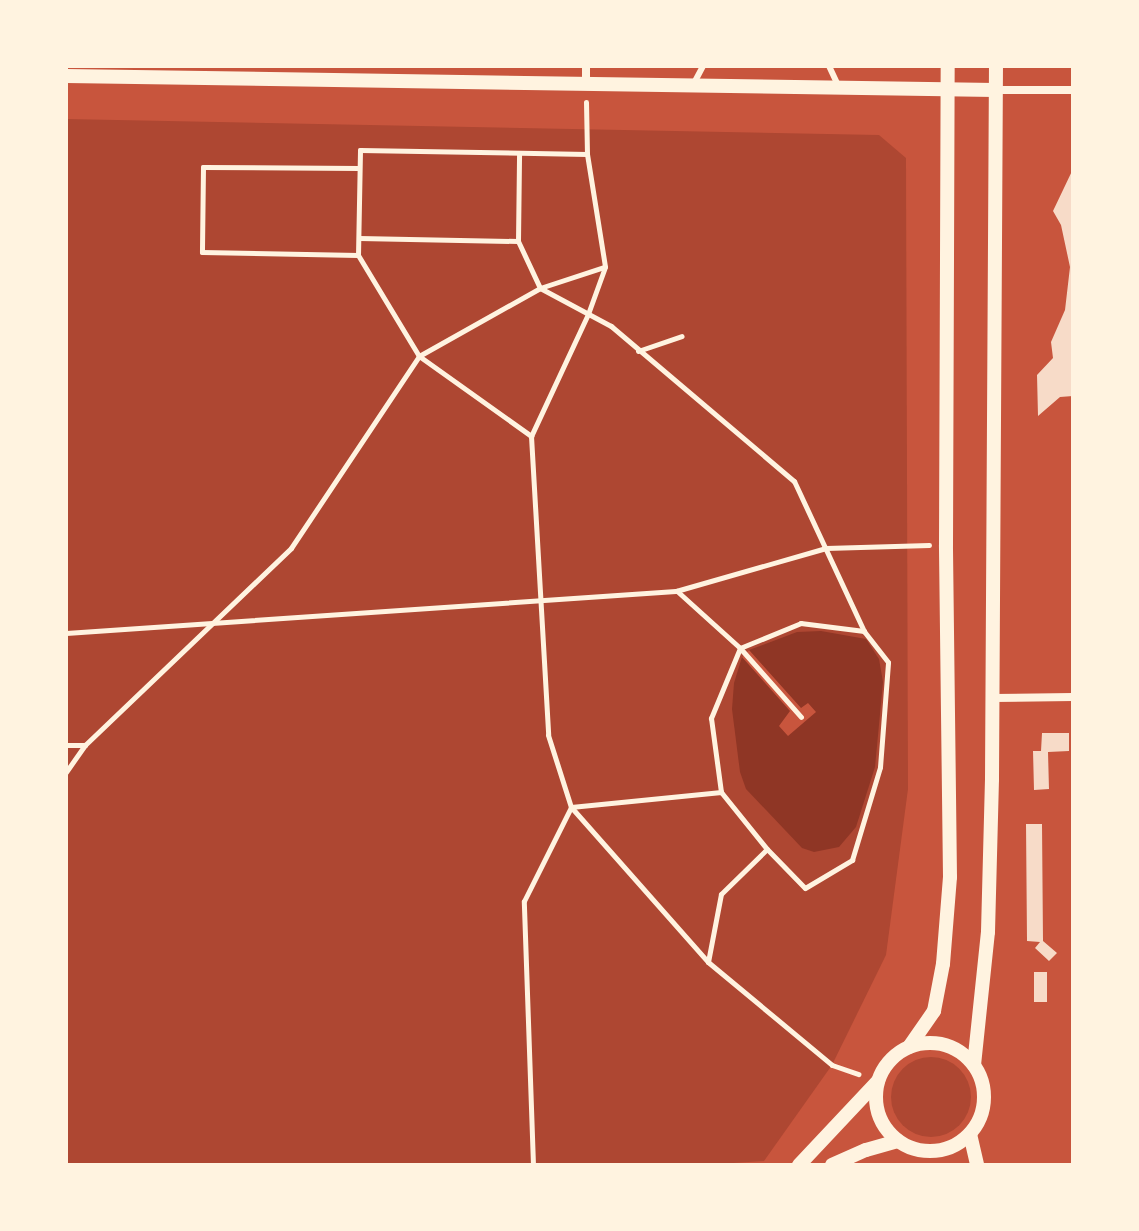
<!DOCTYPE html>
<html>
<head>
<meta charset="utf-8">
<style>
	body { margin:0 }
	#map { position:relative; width:1139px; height:1231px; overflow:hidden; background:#c8553d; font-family:Lato,sans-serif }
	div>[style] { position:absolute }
	.green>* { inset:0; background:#ae4732 }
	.round { border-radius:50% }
	.water>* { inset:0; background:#8f3625 }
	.pier>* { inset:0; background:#c8553d }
	.building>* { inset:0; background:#f7dbc8 }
	.path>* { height:5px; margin:-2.5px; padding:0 2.5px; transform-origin:2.5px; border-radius:2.5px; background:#fff3e0 }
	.service>* { height:6px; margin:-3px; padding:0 3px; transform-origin:3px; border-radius:3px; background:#fff3e0 }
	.minor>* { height:8px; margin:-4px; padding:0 4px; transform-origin:4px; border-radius:4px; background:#fff3e0 }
	.tertiary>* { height:14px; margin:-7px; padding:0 7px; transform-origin:7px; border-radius:7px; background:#fff3e0 }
	.tertiary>.ring { margin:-7px; padding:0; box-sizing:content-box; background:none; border:14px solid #fff3e0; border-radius:50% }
	span { translate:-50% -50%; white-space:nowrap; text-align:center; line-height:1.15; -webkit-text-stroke:6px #fff3e0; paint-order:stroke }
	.frame { position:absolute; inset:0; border:68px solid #fff3e0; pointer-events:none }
</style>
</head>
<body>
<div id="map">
	<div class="green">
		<div style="clip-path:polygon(66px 119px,879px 135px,906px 158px,908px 789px,886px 955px,832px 1065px,764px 1161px,702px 1165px,66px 1165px)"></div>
		<div class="round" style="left:891px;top:1057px;width:80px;height:80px"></div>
	</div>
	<div class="water">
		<div style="clip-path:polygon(821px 631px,866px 639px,879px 659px,883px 682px,875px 767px,856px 827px,839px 847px,814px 852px,802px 848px,746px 789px,740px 772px,732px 709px,734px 683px,742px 657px,749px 650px,797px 632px)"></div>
	</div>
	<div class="pier">
		<div style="clip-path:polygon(749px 650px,801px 708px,808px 703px,816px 712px,788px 736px,779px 726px,790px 711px,742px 657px)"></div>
	</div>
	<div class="building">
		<div style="clip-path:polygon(1073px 169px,1073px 396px,1060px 397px,1038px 416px,1037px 375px,1053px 358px,1051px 342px,1065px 310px,1070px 267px,1061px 225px,1053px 211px)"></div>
		<div style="clip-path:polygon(1042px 733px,1069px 733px,1069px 751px,1048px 752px,1049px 789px,1034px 790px,1033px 751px,1041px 751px)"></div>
		<div style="clip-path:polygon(1026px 824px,1042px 824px,1043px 941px,1057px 953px,1049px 961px,1035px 948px,1040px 942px,1027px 941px)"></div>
		<div style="clip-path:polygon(1034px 972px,1047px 972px,1047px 1002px,1034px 1002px)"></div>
	</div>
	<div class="path">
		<div style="left:586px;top:102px;width:52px;rotate:88.9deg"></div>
		<div style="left:587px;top:154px;width:114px;rotate:80.9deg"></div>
		<div style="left:605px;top:267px;width:50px;rotate:109.9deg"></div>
		<div style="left:588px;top:314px;width:135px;rotate:115deg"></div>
		<div style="left:531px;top:436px;width:299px;rotate:86.7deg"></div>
		<div style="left:548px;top:735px;width:76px;rotate:72.3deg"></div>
		<div style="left:571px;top:807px;width:207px;rotate:48.5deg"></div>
		<div style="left:708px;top:962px;width:161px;rotate:39.7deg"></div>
		<div style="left:832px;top:1065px;width:28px;rotate:19deg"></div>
		<div style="left:359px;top:168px;width:156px;rotate:-179.6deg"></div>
		<div style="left:203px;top:167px;width:85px;rotate:90.7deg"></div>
		<div style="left:202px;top:252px;width:156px;rotate:1.1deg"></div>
		<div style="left:358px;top:255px;width:105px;rotate:-88.9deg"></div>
		<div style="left:360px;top:150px;width:227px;rotate:1deg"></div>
		<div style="left:359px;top:238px;width:159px;rotate:1.1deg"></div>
		<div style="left:518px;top:241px;width:87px;rotate:-89.3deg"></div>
		<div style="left:518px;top:241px;width:52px;rotate:64.9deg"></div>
		<div style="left:540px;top:288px;width:81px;rotate:28.2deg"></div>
		<div style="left:611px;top:326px;width:240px;rotate:40.3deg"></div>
		<div style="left:794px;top:481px;width:166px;rotate:65deg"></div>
		<div style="left:864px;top:631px;width:64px;rotate:-172.8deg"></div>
		<div style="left:801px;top:623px;width:66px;rotate:157.7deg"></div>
		<div style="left:740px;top:648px;width:76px;rotate:112.5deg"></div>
		<div style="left:711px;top:718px;width:75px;rotate:82.3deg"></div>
		<div style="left:721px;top:792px;width:73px;rotate:51.1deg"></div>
		<div style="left:767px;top:849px;width:54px;rotate:45.7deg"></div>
		<div style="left:805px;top:888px;width:55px;rotate:-30.8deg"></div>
		<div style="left:852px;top:860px;width:97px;rotate:-73.2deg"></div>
		<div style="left:880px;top:767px;width:105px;rotate:-85.6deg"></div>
		<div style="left:888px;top:662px;width:39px;rotate:-128deg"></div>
		<div style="left:358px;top:255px;width:118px;rotate:58.9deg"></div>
		<div style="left:419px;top:356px;width:138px;rotate:35.5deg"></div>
		<div style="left:638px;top:351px;width:46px;rotate:-18.8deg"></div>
		<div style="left:677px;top:591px;width:85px;rotate:42.1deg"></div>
		<div style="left:740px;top:648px;width:92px;rotate:48.5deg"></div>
		<div style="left:66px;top:633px;width:611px;rotate:-3.94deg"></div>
		<div style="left:676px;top:591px;width:156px;rotate:-16deg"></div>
		<div style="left:826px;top:548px;width:103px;rotate:-1.7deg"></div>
		<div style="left:66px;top:745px;width:19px"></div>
		<div style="left:66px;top:772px;width:33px;rotate:-55deg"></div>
		<div style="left:85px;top:745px;width:285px;rotate:-43.7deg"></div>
		<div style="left:291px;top:548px;width:231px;rotate:-56.3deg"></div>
		<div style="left:419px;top:356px;width:139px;rotate:-29.3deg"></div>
		<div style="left:540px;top:288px;width:67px;rotate:-18.2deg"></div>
		<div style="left:571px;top:807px;width:151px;rotate:-5.7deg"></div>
		<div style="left:708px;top:962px;width:69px;rotate:-79.2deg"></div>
		<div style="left:721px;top:894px;width:64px;rotate:-44.4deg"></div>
		<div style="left:533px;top:1165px;width:264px;rotate:-92deg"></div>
		<div style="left:524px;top:901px;width:105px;rotate:-63.4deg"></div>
	</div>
	<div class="service">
		<div style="left:829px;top:66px;width:23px;rotate:65deg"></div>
		<div style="left:693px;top:85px;width:21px;rotate:-62deg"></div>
	</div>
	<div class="minor">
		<div style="left:586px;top:84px;width:18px;rotate:-90deg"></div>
		<div style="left:995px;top:90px;width:78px"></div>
		<div style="left:993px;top:698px;width:80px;rotate:-0.7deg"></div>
	</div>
	<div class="tertiary">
		<div style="left:66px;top:76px;width:929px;rotate:0.86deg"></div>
		<div class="ring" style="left:876px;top:1043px;width:94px;height:94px"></div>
		<div style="left:909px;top:1047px;width:44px;rotate:-55.2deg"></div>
		<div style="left:934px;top:1011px;width:48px;rotate:-79.2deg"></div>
		<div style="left:943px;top:964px;width:87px;rotate:-85.4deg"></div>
		<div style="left:950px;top:877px;width:332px;rotate:-90.7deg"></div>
		<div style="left:946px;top:545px;width:479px;rotate:-89.8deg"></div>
		<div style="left:974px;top:1065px;width:134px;rotate:-84deg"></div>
		<div style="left:988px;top:932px;width:153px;rotate:-88.5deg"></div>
		<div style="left:992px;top:779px;width:713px;rotate:-89.68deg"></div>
		<div style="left:970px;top:1134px;width:32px;rotate:77deg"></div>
		<div style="left:799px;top:1165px;width:115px;rotate:-46.8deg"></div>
		<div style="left:832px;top:1165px;width:37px;rotate:-24deg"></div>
		<div style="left:866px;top:1150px;width:33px;rotate:-16deg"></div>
	</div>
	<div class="frame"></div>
</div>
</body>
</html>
